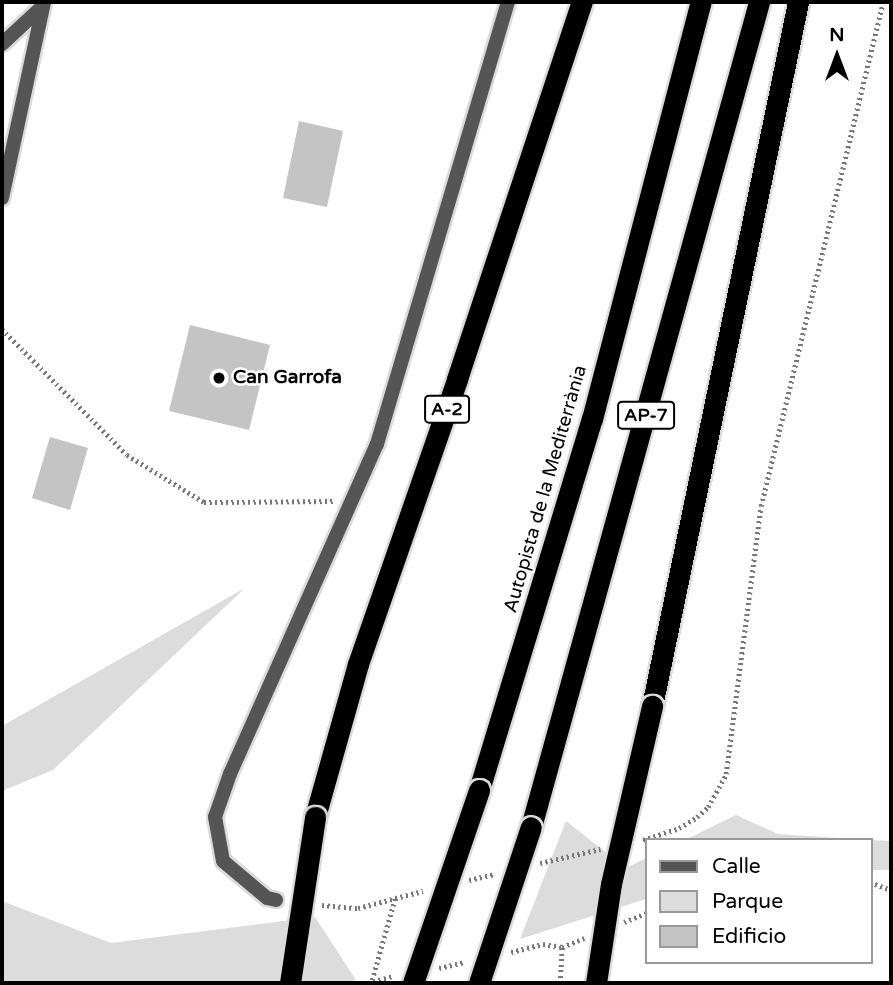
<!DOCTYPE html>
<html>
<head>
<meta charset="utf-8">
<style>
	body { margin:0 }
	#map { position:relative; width:893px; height:985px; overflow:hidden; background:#fff; font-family:"Varela Round",sans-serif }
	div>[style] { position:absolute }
	.green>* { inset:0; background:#dcdcdc }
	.building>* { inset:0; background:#c4c4c4 }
	.path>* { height:4.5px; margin-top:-2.25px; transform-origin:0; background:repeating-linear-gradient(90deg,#777 0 2px,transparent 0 5.5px) }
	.roads { filter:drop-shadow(2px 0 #dbdbdb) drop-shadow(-2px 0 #dbdbdb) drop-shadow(0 2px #dbdbdb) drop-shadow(0 -2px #dbdbdb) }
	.minor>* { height:14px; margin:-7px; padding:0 7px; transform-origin:7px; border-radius:7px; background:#555 }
	.motorway>* { height:21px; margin:-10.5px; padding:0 10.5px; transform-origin:10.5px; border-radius:10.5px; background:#000 }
	.bridges { filter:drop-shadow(2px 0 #dbdbdb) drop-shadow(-2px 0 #dbdbdb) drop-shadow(0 2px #dbdbdb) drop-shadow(0 -2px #dbdbdb) }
	.motorway-bridge>* { height:21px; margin:-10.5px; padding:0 10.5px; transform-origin:10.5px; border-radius:10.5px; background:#000 }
	.dots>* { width:19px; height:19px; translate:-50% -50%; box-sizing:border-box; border:4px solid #fff; border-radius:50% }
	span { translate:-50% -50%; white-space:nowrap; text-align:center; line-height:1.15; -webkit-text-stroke:5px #fff; paint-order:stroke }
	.shield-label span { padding:2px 5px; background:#fff; border:2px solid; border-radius:5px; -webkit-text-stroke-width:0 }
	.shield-label { font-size:18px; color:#000; font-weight:700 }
	.poi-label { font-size:19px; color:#000; font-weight:700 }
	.left { translate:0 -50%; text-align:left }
	.street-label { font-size:19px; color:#000 }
	.frame { position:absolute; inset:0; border:4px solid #000; pointer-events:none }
	.legend { position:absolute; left:645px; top:838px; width:228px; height:126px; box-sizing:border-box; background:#fff; border:2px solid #999; margin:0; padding:9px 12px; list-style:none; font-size:21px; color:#000 }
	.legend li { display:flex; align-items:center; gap:14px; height:35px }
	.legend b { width:35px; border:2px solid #999 }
	.north { position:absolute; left:802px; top:21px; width:70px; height:70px; -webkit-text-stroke:5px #fff; paint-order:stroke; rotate:0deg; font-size:19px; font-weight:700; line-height:28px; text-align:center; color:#000 }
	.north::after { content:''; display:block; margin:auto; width:24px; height:32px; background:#000; clip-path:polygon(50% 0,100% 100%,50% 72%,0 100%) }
</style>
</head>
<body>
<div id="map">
	<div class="green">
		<div style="clip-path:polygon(245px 588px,53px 770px,2px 791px,2px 726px)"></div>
		<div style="clip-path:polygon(736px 815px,778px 834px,868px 840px,685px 840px)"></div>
		<div style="clip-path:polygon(566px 821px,626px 868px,646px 858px,646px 899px,520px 939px)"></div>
		<div style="clip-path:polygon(870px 840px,891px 841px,891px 870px,870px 870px)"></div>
		<div style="clip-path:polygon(2px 901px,111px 943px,315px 917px,356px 980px,341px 983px,2px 983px)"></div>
	</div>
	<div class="building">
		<div style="clip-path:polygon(299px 121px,343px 131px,327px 207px,283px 198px)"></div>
		<div style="clip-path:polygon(190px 325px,270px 345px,249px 430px,169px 411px)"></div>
		<div style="clip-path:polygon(50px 437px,88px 448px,70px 510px,32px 498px)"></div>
	</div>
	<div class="path">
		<div style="left:2px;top:329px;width:177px;rotate:45.2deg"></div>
		<div style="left:127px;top:455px;width:90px;rotate:31.4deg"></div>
		<div style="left:204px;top:502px;width:129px;rotate:-0.4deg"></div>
		<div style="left:643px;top:840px;width:38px;rotate:-18deg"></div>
		<div style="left:679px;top:828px;width:21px;rotate:-31deg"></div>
		<div style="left:697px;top:817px;width:15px;rotate:-42deg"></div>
		<div style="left:708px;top:807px;width:38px;rotate:-61deg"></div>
		<div style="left:726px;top:774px;width:270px;rotate:-82.6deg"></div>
		<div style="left:761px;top:506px;width:519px;rotate:-76.39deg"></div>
		<div style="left:540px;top:863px;width:62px;rotate:-13.1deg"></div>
		<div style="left:469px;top:880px;width:26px;rotate:-13deg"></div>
		<div style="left:870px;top:882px;width:22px;rotate:21deg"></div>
		<div style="left:322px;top:905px;width:36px;rotate:5deg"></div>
		<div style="left:358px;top:908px;width:67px;rotate:-14.7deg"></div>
		<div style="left:624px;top:922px;width:24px;rotate:-22deg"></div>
		<div style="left:511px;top:952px;width:33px;rotate:-14deg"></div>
		<div style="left:543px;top:944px;width:19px;rotate:9deg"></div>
		<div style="left:562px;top:947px;width:24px;rotate:-22deg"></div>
		<div style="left:439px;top:968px;width:27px;rotate:-13deg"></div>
		<div style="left:372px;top:980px;width:85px;rotate:-74.3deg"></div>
		<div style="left:368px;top:983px;width:26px;rotate:-16deg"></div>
		<div style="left:560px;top:983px;width:36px;rotate:-87deg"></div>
	</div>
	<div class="roads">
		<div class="minor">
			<div style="left:2px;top:44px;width:56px;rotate:-42.8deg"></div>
			<div style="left:2px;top:198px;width:200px;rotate:-77.9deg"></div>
			<div style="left:276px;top:900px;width:9px;rotate:-167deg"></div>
			<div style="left:267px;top:898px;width:57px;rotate:-139.9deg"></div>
			<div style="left:223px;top:861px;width:45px;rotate:-100.3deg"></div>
			<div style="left:215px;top:817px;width:46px;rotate:-70.8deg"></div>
			<div style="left:230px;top:774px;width:361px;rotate:-66deg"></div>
			<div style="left:377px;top:444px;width:461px;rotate:-73.5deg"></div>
		</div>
		<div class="motorway">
			<div style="left:652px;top:706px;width:719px;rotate:-78.28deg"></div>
			<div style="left:479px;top:790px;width:388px;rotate:-73.1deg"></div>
			<div style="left:592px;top:419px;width:431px;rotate:-75.4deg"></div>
			<div style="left:315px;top:817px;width:159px;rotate:-74.3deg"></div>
			<div style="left:358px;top:664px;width:302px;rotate:-70.8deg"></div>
			<div style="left:457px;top:379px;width:397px;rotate:-71.7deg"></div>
			<div style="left:531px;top:827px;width:856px;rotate:-74.55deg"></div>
		</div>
	</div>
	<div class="bridges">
		<div class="motorway-bridge">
			<div style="left:290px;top:983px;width:168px;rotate:-81.4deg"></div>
			<div style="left:413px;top:983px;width:204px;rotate:-71.1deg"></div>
			<div style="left:479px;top:983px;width:164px;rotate:-71.6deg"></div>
			<div style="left:596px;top:983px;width:100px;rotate:-81.4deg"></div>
			<div style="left:611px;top:884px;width:183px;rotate:-77deg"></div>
		</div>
	</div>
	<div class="dots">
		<div style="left:219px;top:378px;background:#000"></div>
	</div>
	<div class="shield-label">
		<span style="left:447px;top:409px">A-2</span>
		<span style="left:646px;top:415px">AP-7</span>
	</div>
	<div class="poi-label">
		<span class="left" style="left:233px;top:378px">Can Garrofa</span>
	</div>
	<div class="street-label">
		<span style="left:546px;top:489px;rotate:-74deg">Autopista de la Mediterrània</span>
	</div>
	<div class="frame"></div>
	<ul class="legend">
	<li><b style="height:9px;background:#555"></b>Calle</li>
	<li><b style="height:19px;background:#dcdcdc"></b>Parque</li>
	<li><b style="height:19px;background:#c4c4c4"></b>Edificio</li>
	</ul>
	<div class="north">N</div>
</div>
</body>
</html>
